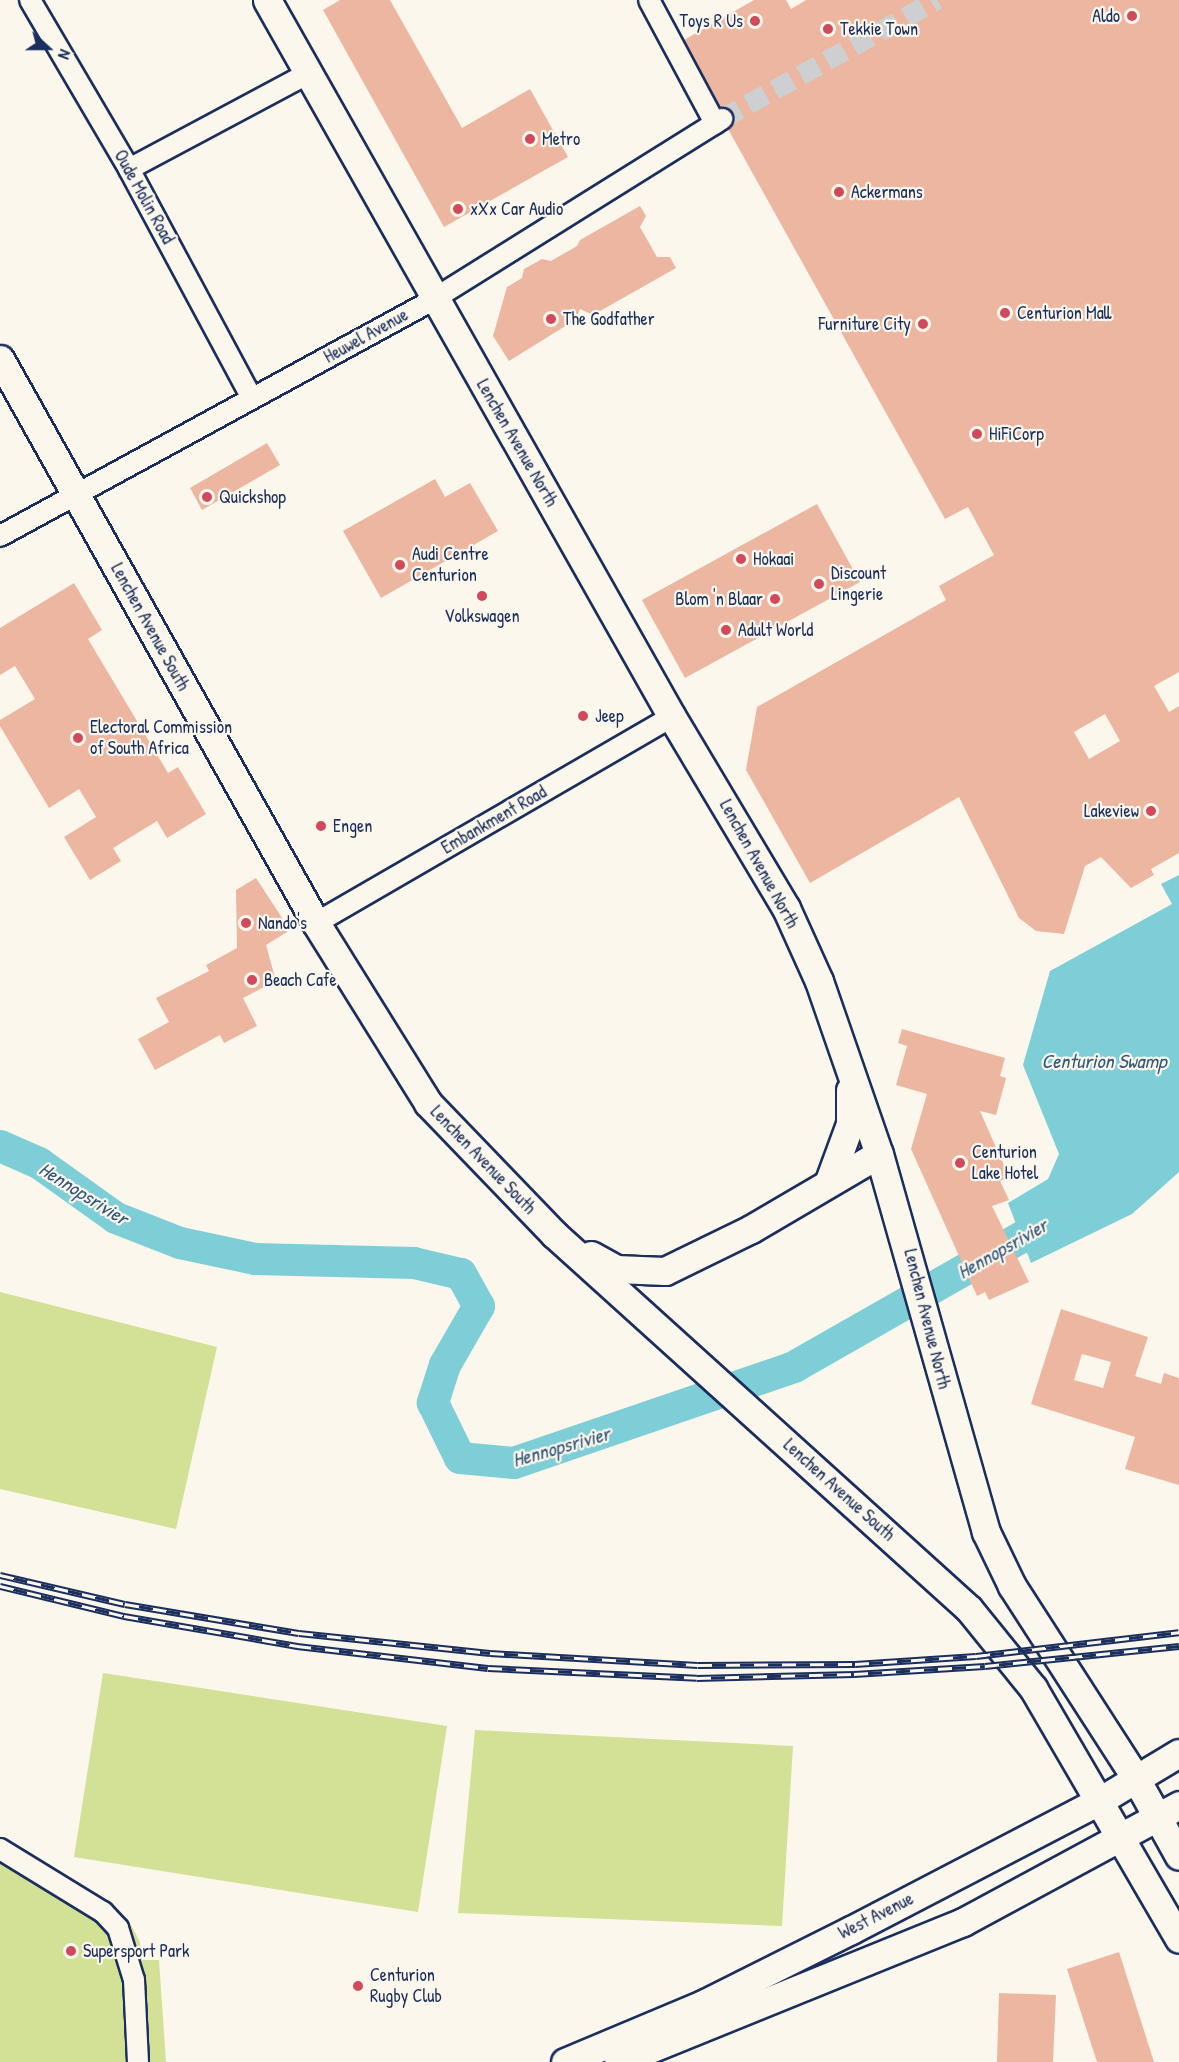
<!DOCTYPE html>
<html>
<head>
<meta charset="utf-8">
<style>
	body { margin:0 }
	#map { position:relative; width:1179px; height:2062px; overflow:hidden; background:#fbf7ec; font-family:"Patrick Hand",sans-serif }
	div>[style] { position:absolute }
	.green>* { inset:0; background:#d2e195 }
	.water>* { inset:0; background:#7dced6 }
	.river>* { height:32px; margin:-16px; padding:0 16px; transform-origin:16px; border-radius:16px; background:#7dced6 }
	.building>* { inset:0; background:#ecb6a1 }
	.street-tunnel>* { height:20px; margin-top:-10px; transform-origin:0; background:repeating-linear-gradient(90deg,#cecfd0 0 20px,transparent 0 30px) }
	.roads { filter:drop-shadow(2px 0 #1b2f5e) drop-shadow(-2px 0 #1b2f5e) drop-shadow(0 2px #1b2f5e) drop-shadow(0 -2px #1b2f5e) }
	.street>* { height:20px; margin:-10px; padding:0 10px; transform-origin:10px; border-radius:10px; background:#fbf7ec }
	.secondary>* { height:27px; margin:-13.5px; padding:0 13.5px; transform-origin:13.5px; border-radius:13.5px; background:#fbf7ec }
	.rail>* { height:7px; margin-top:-3.5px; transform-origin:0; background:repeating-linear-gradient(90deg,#fbf7ec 0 14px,#1b2f5e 0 28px); box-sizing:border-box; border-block:2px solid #1b2f5e }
	.dots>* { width:16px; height:16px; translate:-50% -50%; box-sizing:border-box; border:3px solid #fbf7ec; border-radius:50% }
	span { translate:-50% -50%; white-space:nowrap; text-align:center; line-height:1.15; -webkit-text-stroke:4.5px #fbf7ec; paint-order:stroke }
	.poi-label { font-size:18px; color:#1b2f5e }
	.right { translate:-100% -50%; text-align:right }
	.left { translate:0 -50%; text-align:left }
	.street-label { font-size:18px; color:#1b2f5e }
	.water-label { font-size:20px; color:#34577c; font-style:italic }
	.north { position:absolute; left:18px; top:18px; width:60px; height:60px; -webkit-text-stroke:4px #fbf7ec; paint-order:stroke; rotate:111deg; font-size:16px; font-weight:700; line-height:24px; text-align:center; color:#1b2f5e }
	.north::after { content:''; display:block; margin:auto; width:21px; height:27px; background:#1b2f5e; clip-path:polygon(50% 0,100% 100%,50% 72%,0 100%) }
</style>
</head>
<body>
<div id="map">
	<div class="green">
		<div style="clip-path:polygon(0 1292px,217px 1347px,176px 1529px,0 1489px)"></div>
		<div style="clip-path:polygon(103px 1673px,447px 1726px,418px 1912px,74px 1857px)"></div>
		<div style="clip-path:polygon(475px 1730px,793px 1746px,782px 1926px,458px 1913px)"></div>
		<div style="clip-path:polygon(0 1836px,108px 1903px,130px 1923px,140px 1942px,142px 1960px,159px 1960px,166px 2062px,0 2062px)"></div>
	</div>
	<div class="water">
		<div style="clip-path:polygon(1179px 875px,1179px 1172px,1132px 1214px,1031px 1263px,1008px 1203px,1048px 1179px,1059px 1154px,1023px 1065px,1050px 971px,1172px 904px,1161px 884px)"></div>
	</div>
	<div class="river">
		<div style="left:0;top:1146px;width:43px;rotate:23.6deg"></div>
		<div style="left:39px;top:1163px;width:95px;rotate:35.5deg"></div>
		<div style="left:116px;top:1218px;width:69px;rotate:21.3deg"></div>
		<div style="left:180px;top:1243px;width:77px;rotate:12deg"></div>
		<div style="left:255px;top:1259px;width:159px;rotate:1.4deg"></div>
		<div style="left:414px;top:1263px;width:48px;rotate:13.2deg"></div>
		<div style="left:461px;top:1274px;width:37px;rotate:61deg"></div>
		<div style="left:479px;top:1306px;width:68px;rotate:120deg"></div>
		<div style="left:445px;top:1365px;width:40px;rotate:108deg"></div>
		<div style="left:433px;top:1403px;width:61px;rotate:63.9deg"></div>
		<div style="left:460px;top:1458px;width:54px;rotate:5.3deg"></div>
		<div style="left:514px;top:1463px;width:296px;rotate:-18.9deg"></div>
		<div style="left:794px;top:1367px;width:303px;rotate:-29.7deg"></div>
	</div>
	<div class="building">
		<div style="clip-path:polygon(340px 0,390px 0,462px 128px,530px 89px,568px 157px,444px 227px,323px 10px)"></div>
		<div style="clip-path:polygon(evenodd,754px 0,786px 0,791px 9px,806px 0,1179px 0,1179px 672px,1154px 686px,1169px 712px,1179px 706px,1179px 853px,1151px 869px,1154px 875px,1131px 888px,1101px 857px,1085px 866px,1064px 934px,1036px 931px,1019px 918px,959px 797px,810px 883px,746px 770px,757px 707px,946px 600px,939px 586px,994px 555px,968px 507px,945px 519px,728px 129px,732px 113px,720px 107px,684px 40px,754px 0,1105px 714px,1120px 741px,1089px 759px,1074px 732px,1105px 714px)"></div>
		<div style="clip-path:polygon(640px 206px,646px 216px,640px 227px,657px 257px,670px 257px,676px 268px,593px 315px,580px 309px,575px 320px,509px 361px,493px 336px,507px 287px,522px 278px,524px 269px,542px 259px,551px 261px,577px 246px,580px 240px)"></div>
		<div style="clip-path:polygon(267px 443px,280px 465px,202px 510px,190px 488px)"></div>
		<div style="clip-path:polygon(435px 479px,445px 497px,470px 483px,498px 531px,381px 598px,343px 531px)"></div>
		<div style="clip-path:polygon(817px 504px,860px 582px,685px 678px,642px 600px)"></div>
		<div style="clip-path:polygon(74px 583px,102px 630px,88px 639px,168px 773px,178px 767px,206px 814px,167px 838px,157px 821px,113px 848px,121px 861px,90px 880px,64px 837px,96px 817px,79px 789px,49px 808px,0 726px,0 720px,35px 699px,15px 666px,0 675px,0 628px)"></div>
		<div style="clip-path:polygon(256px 878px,290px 930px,266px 945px,276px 981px,243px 998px,257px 1026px,224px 1043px,220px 1035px,155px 1070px,138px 1039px,169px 1022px,156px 998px,209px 971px,206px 965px,237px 948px,236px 890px)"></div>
		<div style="clip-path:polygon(902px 1029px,1005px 1058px,1000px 1076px,1006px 1078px,996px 1115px,980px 1111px,1009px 1177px,1000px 1181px,1009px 1200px,992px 1206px,1029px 1282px,989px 1300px,985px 1292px,977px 1296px,911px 1149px,927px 1094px,896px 1085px,907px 1046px,898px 1043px)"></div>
		<div style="clip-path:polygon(evenodd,1061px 1309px,1148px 1337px,1135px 1376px,1161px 1384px,1164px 1373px,1179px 1378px,1179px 1485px,1125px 1469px,1135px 1437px,1031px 1404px,1061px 1309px,1082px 1354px,1111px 1362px,1103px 1388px,1074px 1380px,1082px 1354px)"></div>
		<div style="clip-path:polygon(1119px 1952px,1154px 2062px,1097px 2062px,1067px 1969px)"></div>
		<div style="clip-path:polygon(999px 1993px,1056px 1995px,1053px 2062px,997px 2062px)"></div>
	</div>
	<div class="street-tunnel">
		<div style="left:722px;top:119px;width:246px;rotate:-29deg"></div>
	</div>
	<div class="roads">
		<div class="street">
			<div style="left:30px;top:0;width:196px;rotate:59.6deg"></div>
			<div style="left:129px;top:169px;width:260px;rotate:61.8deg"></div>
			<div style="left:649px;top:0;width:140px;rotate:61.8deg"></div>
			<div style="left:129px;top:169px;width:202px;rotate:-28.1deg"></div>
			<div style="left:0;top:536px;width:494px;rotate:-28.6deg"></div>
			<div style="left:434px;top:299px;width:340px;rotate:-32deg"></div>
			<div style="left:316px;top:923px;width:411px;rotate:-30.1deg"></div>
			<div style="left:0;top:1849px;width:121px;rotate:31.5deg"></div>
			<div style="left:103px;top:1912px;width:22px;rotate:47deg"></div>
			<div style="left:118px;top:1928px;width:54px;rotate:72.9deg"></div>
			<div style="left:134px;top:1980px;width:82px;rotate:87.2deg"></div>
		</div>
		<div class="secondary">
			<div style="left:267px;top:0;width:823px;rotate:60.54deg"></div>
			<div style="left:672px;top:717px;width:222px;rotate:59.2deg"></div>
			<div style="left:786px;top:908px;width:80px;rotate:65.7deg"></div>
			<div style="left:819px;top:981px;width:183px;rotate:70.9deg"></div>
			<div style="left:879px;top:1154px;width:393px;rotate:74.2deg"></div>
			<div style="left:986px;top:1532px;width:60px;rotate:64.3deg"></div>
			<div style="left:1012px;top:1586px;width:227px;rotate:57.2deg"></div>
			<div style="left:1135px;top:1777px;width:90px;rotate:60.9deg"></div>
			<div style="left:0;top:359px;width:646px;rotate:60.74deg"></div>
			<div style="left:316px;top:923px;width:212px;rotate:58.1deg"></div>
			<div style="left:428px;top:1103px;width:182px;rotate:46.1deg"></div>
			<div style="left:554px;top:1234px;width:559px;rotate:42.1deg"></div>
			<div style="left:969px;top:1609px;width:102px;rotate:51deg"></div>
			<div style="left:1033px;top:1688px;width:290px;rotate:59.8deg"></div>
			<div style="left:829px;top:1181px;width:61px;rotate:-69.8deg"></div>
			<div style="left:850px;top:1124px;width:34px;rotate:-90deg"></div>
			<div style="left:591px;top:1255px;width:29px;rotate:29deg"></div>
			<div style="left:616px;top:1269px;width:49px;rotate:2.3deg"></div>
			<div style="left:665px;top:1271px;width:96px;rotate:-26deg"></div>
			<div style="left:751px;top:1229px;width:148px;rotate:-30.4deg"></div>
			<div style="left:565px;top:2062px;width:150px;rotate:-22.8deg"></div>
			<div style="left:703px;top:2004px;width:165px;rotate:-26.6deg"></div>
			<div style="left:851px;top:1930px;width:280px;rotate:-27.5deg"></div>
			<div style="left:1099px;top:1801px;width:93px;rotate:-31deg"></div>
			<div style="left:618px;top:2062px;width:372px;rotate:-22.1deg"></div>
			<div style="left:963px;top:1922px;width:246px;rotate:-28.4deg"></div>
		</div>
	</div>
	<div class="rail">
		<div style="left:0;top:1575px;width:128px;rotate:13.1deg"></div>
		<div style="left:125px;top:1604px;width:176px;rotate:9.5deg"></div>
		<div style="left:299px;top:1633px;width:192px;rotate:6deg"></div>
		<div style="left:490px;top:1653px;width:208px;rotate:3.3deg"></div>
		<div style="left:698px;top:1665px;width:157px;rotate:-0.4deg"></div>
		<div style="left:855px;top:1664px;width:121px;rotate:-3.8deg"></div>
		<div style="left:976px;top:1656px;width:204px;rotate:-6.7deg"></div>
		<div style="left:0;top:1586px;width:128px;rotate:13.6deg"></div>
		<div style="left:124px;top:1616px;width:176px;rotate:9.8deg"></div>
		<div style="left:297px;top:1646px;width:192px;rotate:6.6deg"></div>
		<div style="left:488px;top:1668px;width:209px;rotate:2.7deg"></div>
		<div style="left:697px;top:1678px;width:157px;rotate:-1.5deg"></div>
		<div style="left:854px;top:1674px;width:131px;rotate:-3.5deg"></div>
		<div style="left:985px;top:1666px;width:195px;rotate:-5.9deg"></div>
	</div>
	<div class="dots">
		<div style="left:1132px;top:16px;background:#d1495b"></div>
		<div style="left:755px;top:21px;background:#d1495b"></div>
		<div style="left:828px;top:29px;background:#d1495b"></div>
		<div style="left:530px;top:139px;background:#d1495b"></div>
		<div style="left:839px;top:192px;background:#d1495b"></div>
		<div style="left:458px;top:209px;background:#d1495b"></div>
		<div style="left:1005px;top:313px;background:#d1495b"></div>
		<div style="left:551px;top:319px;background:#d1495b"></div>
		<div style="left:923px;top:324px;background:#d1495b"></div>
		<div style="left:977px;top:434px;background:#d1495b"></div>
		<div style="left:207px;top:497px;background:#d1495b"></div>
		<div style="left:741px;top:559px;background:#d1495b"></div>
		<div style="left:400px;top:565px;background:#d1495b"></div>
		<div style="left:819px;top:584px;background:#d1495b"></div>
		<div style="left:482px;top:596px;background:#d1495b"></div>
		<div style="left:775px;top:599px;background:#d1495b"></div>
		<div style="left:726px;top:630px;background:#d1495b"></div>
		<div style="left:583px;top:716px;background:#d1495b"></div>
		<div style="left:78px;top:738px;background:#d1495b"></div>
		<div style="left:1151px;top:811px;background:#d1495b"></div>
		<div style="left:321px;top:826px;background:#d1495b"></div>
		<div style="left:246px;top:923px;background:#d1495b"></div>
		<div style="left:252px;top:980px;background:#d1495b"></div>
		<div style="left:960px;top:1163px;background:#d1495b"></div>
		<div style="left:71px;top:1951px;background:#d1495b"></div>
		<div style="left:358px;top:1986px;background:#d1495b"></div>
	</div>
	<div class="poi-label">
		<span class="right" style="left:1120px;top:16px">Aldo</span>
		<span class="right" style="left:743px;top:21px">Toys R Us</span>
		<span class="left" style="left:840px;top:29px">Tekkie Town</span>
		<span class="left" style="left:542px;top:139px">Metro</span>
		<span class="left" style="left:851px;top:192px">Ackermans</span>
		<span class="left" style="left:470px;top:209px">xXx Car Audio</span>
		<span class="left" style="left:1017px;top:313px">Centurion Mall</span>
		<span class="left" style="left:563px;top:319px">The Godfather</span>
		<span class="right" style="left:911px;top:324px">Furniture City</span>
		<span class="left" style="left:989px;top:434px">HiFiCorp</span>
		<span class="left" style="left:219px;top:497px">Quickshop</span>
		<span class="left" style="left:412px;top:565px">Audi Centre<br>Centurion</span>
		<span class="left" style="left:753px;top:559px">Hokaai</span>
		<span class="left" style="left:831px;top:584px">Discount<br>Lingerie</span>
		<span class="right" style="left:763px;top:599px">Blom 'n Blaar</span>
		<span style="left:482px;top:616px">Volkswagen</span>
		<span class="left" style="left:738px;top:630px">Adult World</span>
		<span class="left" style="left:595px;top:716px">Jeep</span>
		<span class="left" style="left:90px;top:738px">Electoral Commission<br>of South Africa</span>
		<span class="right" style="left:1139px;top:811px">Lakeview</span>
		<span class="left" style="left:333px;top:826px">Engen</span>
		<span class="left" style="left:258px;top:923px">Nando's</span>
		<span class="left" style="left:264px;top:980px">Beach Cafe</span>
		<span class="left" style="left:972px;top:1163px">Centurion<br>Lake Hotel</span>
		<span class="left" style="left:83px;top:1951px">Supersport Park</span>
		<span class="left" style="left:370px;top:1986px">Centurion<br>Rugby Club</span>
	</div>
	<div class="street-label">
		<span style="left:144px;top:197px;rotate:61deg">Oude Molin Road</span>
		<span style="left:366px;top:336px;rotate:-29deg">Heuwel Avenue</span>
		<span style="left:517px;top:443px;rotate:60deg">Lenchen Avenue North</span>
		<span style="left:150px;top:627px;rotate:61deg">Lenchen Avenue South</span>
		<span style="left:494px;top:820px;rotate:-30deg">Embankment Road</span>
		<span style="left:759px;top:864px;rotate:61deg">Lenchen Avenue North</span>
		<span style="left:483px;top:1160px;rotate:46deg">Lenchen Avenue South</span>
		<span style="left:927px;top:1319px;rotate:76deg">Lenchen Avenue North</span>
		<span style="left:839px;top:1490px;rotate:42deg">Lenchen Avenue South</span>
		<span style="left:876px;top:1916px;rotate:-27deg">West Avenue</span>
	</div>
	<div class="water-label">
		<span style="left:1104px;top:1060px">Centurion Swamp</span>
		<span style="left:84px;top:1193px;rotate:32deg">Hennopsrivier</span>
		<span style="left:1002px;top:1248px;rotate:-30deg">Hennopsrivier</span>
		<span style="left:561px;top:1446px;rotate:-16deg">Hennopsrivier</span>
	</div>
	<div class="north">N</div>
</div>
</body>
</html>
